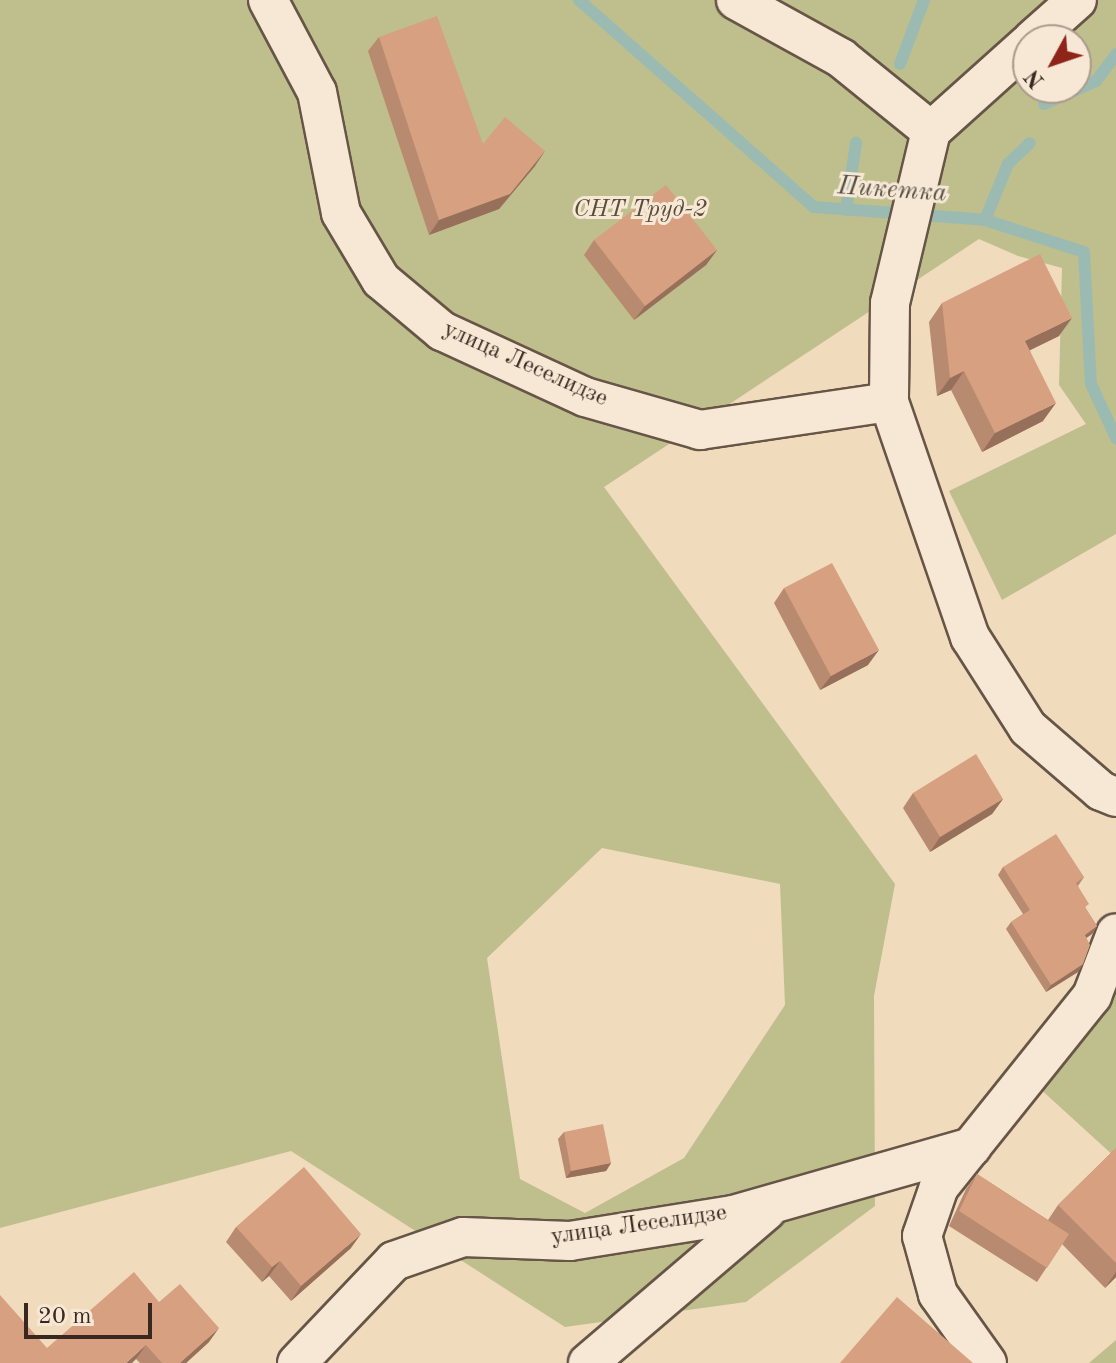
<!DOCTYPE html>
<html>
<head>
<meta charset="utf-8">
<style>
	body { margin:0 }
	#map { position:relative; width:1116px; height:1363px; overflow:hidden; background:#f1dbbd; font-family:"Old Standard TT",serif }
	div>[style] { position:absolute }
	.green>* { inset:0; background:#bfbe8d }
	.stream>* { height:12px; margin:-6px; padding:0 6px; transform-origin:6px; border-radius:6px; background:#9bbbb2 }
	.roads { filter:drop-shadow(2px 0 #675547) drop-shadow(-2px 0 #675547) drop-shadow(0 2px #675547) drop-shadow(0 -2px #675547) }
	.street>* { height:38px; margin:-19px; padding:0 19px; transform-origin:19px; border-radius:19px; background:#f6e8d4 }
	.wall>* { inset:0; background:#b88a6f }
	.shaded-wall>* { inset:0; background:#96705a }
	.building>* { inset:0; background:#d6a081 }
	span { translate:-50% -50%; white-space:nowrap; text-align:center; line-height:1.15; -webkit-text-stroke:6px #f6e8d4; paint-order:stroke }
	.park-label { font-size:24px; color:#5a4e3b; font-style:italic }
	.street-label { font-size:24px; color:#392820 }
	.water-label { font-size:26px; color:#524d44; font-style:italic }
	.north { position:absolute; left:1012px; top:24px; width:80px; height:80px; box-sizing:border-box; background:#f6e8d4; border:2px solid #aa9b8c; border-radius:50%; rotate:230deg; font-size:22px; font-weight:700; line-height:32px; text-align:center; color:#392820 }
	.north::after { content:''; display:block; margin:auto; width:28px; height:36px; background:#8f2418; clip-path:polygon(50% 0,100% 100%,50% 72%,0 100%) }
	.scale { position:absolute; left:24px; top:1303px; width:128px; height:36px; box-sizing:border-box; border:4px solid #392820; border-top:0; padding-left:10px; font-size:24px; line-height:28px; white-space:nowrap; color:#392820; -webkit-text-stroke:6px #f6e8d4; paint-order:stroke }
</style>
</head>
<body>
<div id="map">
	<div class="green">
		<div style="clip-path:polygon(evenodd,0 0,1116px 0,1116px 534px,1002px 600px,949px 491px,1086px 424px,1059px 385px,1062px 268px,1018px 256px,979px 239px,604px 487px,895px 884px,874px 996px,875px 1206px,746px 1302px,565px 1327px,291px 1151px,0 1228px,0 0,1028px 40px,1076px 40px,1076px 88px,1028px 88px,1028px 40px,0 0,602px 848px,780px 884px,785px 1005px,684px 1158px,585px 1213px,520px 1179px,487px 958px,602px 848px)"></div>
		<div style="clip-path:polygon(1116px 987px,1116px 1158px,1037px 1086px)"></div>
		<div style="clip-path:polygon(1116px 1340px,1116px 1363px,1089px 1363px)"></div>
	</div>
	<div class="stream">
		<div style="left:579px;top:0;width:313px;rotate:41.4deg"></div>
		<div style="left:814px;top:207px;width:171px;rotate:4.3deg"></div>
		<div style="left:985px;top:220px;width:104px;rotate:17.9deg"></div>
		<div style="left:1084px;top:252px;width:132px;rotate:87deg"></div>
		<div style="left:1091px;top:384px;width:60px;rotate:65.2deg"></div>
		<div style="left:900px;top:64px;width:68px;rotate:-69.4deg"></div>
		<div style="left:1044px;top:104px;width:57px;rotate:-23.9deg"></div>
		<div style="left:1096px;top:81px;width:34px;rotate:-53deg"></div>
		<div style="left:846px;top:210px;width:68px;rotate:-81.5deg"></div>
		<div style="left:985px;top:220px;width:61px;rotate:-67.7deg"></div>
		<div style="left:1008px;top:164px;width:30px;rotate:-44deg"></div>
	</div>
	<div class="roads">
		<div class="street">
			<div style="left:268px;top:0;width:104px;rotate:62deg"></div>
			<div style="left:317px;top:92px;width:123px;rotate:78.8deg"></div>
			<div style="left:341px;top:213px;width:78px;rotate:59.2deg"></div>
			<div style="left:381px;top:280px;width:80px;rotate:39.9deg"></div>
			<div style="left:442px;top:331px;width:157px;rotate:24.8deg"></div>
			<div style="left:585px;top:397px;width:120px;rotate:16deg"></div>
			<div style="left:700px;top:430px;width:191px;rotate:-8.4deg"></div>
			<div style="left:736px;top:0;width:120px;rotate:28.9deg"></div>
			<div style="left:841px;top:58px;width:116px;rotate:39deg"></div>
			<div style="left:931px;top:131px;width:177px;rotate:103.4deg"></div>
			<div style="left:890px;top:303px;width:99px;rotate:90.6deg"></div>
			<div style="left:889px;top:402px;width:249px;rotate:71deg"></div>
			<div style="left:970px;top:637px;width:108px;rotate:57.5deg"></div>
			<div style="left:1028px;top:728px;width:96px;rotate:40.8deg"></div>
			<div style="left:1101px;top:791px;width:16px;rotate:22deg"></div>
			<div style="left:1032px;top:40px;width:60px;rotate:-41.6deg"></div>
			<div style="left:931px;top:131px;width:130px;rotate:-41.9deg"></div>
			<div style="left:297px;top:1363px;width:141px;rotate:-46.4deg"></div>
			<div style="left:394px;top:1261px;width:73px;rotate:-19.2deg"></div>
			<div style="left:463px;top:1237px;width:107px;rotate:2.1deg"></div>
			<div style="left:570px;top:1241px;width:165px;rotate:-9.1deg"></div>
			<div style="left:733px;top:1215px;width:248px;rotate:-15.9deg"></div>
			<div style="left:588px;top:1363px;width:235px;rotate:-40.5deg"></div>
			<div style="left:987px;top:1363px;width:85px;rotate:-125.4deg"></div>
			<div style="left:938px;top:1294px;width:60px;rotate:-105.4deg"></div>
			<div style="left:922px;top:1236px;width:52px;rotate:-70.9deg"></div>
			<div style="left:939px;top:1187px;width:245px;rotate:-51.3deg"></div>
			<div style="left:1092px;top:996px;width:67px;rotate:-69.1deg"></div>
		</div>
	</div>
	<div class="wall">
		<div style="clip-path:polygon(379px 37px,483px 144px,535px 166px,499px 209px,429px 235px,368px 51px)"></div>
		<div style="clip-path:polygon(594px 240px,717px 250px,706px 265px,634px 320px,584px 255px)"></div>
		<div style="clip-path:polygon(942px 303px,1059px 336px,1030px 350px,1043px 421px,982px 452px,951px 390px,937px 396px,929px 322px)"></div>
		<div style="clip-path:polygon(784px 588px,868px 665px,820px 690px,774px 603px)"></div>
		<div style="clip-path:polygon(913px 793px,1003px 799px,992px 814px,930px 852px,903px 808px)"></div>
		<div style="clip-path:polygon(1003px 867px,1084px 877px,1078px 886px,1086px 909px,1097px 926px,1092px 934px,1086px 938px,1083px 964px,1078px 972px,1046px 992px,1006px 929px,1011px 922px,1023px 914px,998px 875px)"></div>
		<div style="clip-path:polygon(564px 1132px,611px 1163px,606px 1171px,566px 1178px,558px 1139px)"></div>
		<div style="clip-path:polygon(1116px 1148px,1116px 1277px,1105px 1288px,1062px 1244px,1037px 1282px,949px 1226px,966px 1189px,977px 1174px,1048px 1220px,1058px 1205px)"></div>
		<div style="clip-path:polygon(236px 1227px,351px 1248px,291px 1301px,269px 1276px,262px 1282px,226px 1242px)"></div>
		<div style="clip-path:polygon(159px 1302px,209px 1342px,186px 1363px,140px 1363px,136px 1359px)"></div>
	</div>
	<div class="shaded-wall">
		<div style="clip-path:polygon(545px 151px,535px 166px,499px 209px,429px 235px,439px 220px)"></div>
		<div style="clip-path:polygon(717px 250px,706px 265px,634px 320px,645px 306px)"></div>
		<div style="clip-path:polygon(1072px 318px,1059px 336px,1012px 359px,1025px 341px)"></div>
		<div style="clip-path:polygon(964px 371px,951px 390px,937px 396px,950px 378px)"></div>
		<div style="clip-path:polygon(1056px 403px,1043px 421px,982px 452px,995px 433px)"></div>
		<div style="clip-path:polygon(879px 650px,868px 665px,820px 690px,831px 676px)"></div>
		<div style="clip-path:polygon(1003px 799px,992px 814px,930px 852px,940px 837px)"></div>
		<div style="clip-path:polygon(1097px 926px,1092px 934px,1079px 943px,1085px 935px)"></div>
		<div style="clip-path:polygon(1083px 964px,1078px 972px,1046px 992px,1051px 985px)"></div>
		<div style="clip-path:polygon(611px 1163px,606px 1171px,566px 1178px,571px 1171px)"></div>
		<div style="clip-path:polygon(361px 1234px,351px 1248px,291px 1301px,301px 1286px)"></div>
		<div style="clip-path:polygon(280px 1261px,269px 1276px,262px 1282px,272px 1267px)"></div>
		<div style="clip-path:polygon(1116px 1272px,1116px 1277px,1105px 1288px)"></div>
		<div style="clip-path:polygon(219px 1328px,209px 1342px,186px 1363px,180px 1363px)"></div>
		<div style="clip-path:polygon(146px 1345px,136px 1359px,132px 1363px,126px 1363px)"></div>
	</div>
	<div class="building">
		<div style="clip-path:polygon(437px 16px,483px 144px,505px 117px,545px 151px,510px 194px,439px 220px,379px 37px)"></div>
		<div style="clip-path:polygon(666px 185px,717px 250px,645px 306px,594px 240px)"></div>
		<div style="clip-path:polygon(1040px 254px,1072px 318px,1025px 341px,1056px 403px,995px 433px,964px 371px,950px 378px,942px 303px)"></div>
		<div style="clip-path:polygon(832px 563px,879px 650px,831px 676px,784px 588px)"></div>
		<div style="clip-path:polygon(976px 754px,1003px 799px,940px 837px,913px 793px)"></div>
		<div style="clip-path:polygon(1056px 834px,1084px 877px,1076px 883px,1089px 904px,1085px 907px,1097px 926px,1085px 935px,1090px 945px,1083px 964px,1051px 985px,1011px 922px,1030px 910px,1003px 867px)"></div>
		<div style="clip-path:polygon(603px 1124px,611px 1163px,571px 1171px,564px 1132px)"></div>
		<div style="clip-path:polygon(1116px 1148px,1116px 1263px,1058px 1205px)"></div>
		<div style="clip-path:polygon(304px 1167px,361px 1234px,301px 1286px,280px 1261px,272px 1267px,236px 1227px)"></div>
		<div style="clip-path:polygon(977px 1174px,1069px 1234px,1047px 1268px,959px 1211px)"></div>
		<div style="clip-path:polygon(134px 1272px,159px 1302px,180px 1284px,219px 1328px,180px 1363px,162px 1363px,146px 1345px,126px 1363px,0 1363px,0 1295px,47px 1348px)"></div>
		<div style="clip-path:polygon(897px 1297px,973px 1363px,840px 1363px)"></div>
	</div>
	<div class="park-label">
		<span style="left:640px;top:211px">СНТ Труд-2</span>
	</div>
	<div class="street-label">
		<span style="left:525px;top:365px;rotate:24deg">улица Леселидзе</span>
		<span style="left:639px;top:1226px;rotate:-8deg">улица Леселидзе</span>
	</div>
	<div class="water-label">
		<span style="left:892px;top:191px;rotate:4deg">Пикетка</span>
	</div>
	<div class="north">N</div>
	<div class="scale">20 m</div>
</div>
</body>
</html>
